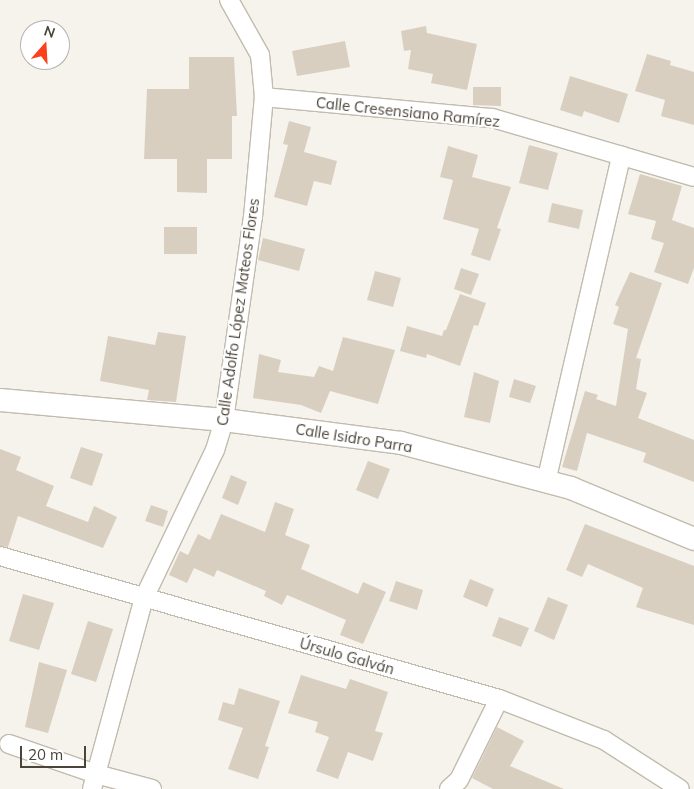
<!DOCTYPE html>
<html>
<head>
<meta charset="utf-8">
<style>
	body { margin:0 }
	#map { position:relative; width:694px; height:789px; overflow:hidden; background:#f6f3ec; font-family:Mulish,sans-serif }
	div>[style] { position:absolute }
	.building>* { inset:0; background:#d8cfc1 }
	.roads { filter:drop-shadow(1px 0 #c2bbae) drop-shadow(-1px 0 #c2bbae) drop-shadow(0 1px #c2bbae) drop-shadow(0 -1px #c2bbae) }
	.minor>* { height:18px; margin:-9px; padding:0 9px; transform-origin:9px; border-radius:9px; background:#fff }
	.tertiary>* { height:22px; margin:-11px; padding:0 11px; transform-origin:11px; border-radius:11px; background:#fff }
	span { translate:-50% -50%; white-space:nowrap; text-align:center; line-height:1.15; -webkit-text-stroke:4px #fff; paint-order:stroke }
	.street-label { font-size:15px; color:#4b4439 }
	.north { position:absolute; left:20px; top:20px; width:50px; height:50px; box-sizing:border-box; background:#fff; border:1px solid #b7b4b0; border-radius:50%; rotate:19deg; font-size:14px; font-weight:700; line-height:20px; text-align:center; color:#4b4439 }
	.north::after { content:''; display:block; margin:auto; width:18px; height:22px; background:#fc3f1d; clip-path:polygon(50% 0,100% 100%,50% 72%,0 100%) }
	.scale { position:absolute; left:20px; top:746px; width:66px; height:22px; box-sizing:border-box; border:2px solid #4b4439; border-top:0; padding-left:6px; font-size:15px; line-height:18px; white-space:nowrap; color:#4b4439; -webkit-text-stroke:4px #fff; paint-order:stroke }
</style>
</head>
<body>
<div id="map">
	<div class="building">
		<div style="clip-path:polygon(426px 26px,427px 33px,477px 44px,467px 90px,431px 83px,433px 74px,408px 69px,411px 50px,404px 51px,401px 31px)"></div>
		<div style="clip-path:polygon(345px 41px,350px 67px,297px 76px,292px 51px)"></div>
		<div style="clip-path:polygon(647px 54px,671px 61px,670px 65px,694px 72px,694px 125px,661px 116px,665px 100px,635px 91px)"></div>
		<div style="clip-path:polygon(189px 57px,234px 57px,237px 116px,232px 116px,232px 159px,207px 159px,207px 193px,177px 192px,177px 159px,144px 159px,147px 89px,189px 89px)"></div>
		<div style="clip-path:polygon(570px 76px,628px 94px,619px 123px,584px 111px,582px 117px,560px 110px)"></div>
		<div style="clip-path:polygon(473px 87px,501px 87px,501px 106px,473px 105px)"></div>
		<div style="clip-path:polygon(289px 121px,311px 127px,304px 152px,337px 161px,331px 185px,314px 181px,307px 206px,274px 197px,288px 145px,283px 144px)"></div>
		<div style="clip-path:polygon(529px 145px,558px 153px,548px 190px,519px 183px)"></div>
		<div style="clip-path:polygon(448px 146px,478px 155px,472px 177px,511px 187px,497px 228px,501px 229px,490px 261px,471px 255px,479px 229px,443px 219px,453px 180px,440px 177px)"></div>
		<div style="clip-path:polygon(640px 174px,682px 186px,672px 220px,694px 228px,694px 268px,688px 284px,654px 272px,664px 243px,651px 239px,656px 221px,628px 214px)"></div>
		<div style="clip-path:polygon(552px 203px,583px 210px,579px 229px,548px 222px)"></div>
		<div style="clip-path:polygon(164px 227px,197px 227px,197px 254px,164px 254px)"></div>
		<div style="clip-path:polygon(263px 238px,305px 249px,299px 271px,258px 260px)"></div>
		<div style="clip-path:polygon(461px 268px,479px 274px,471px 295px,454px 289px)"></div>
		<div style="clip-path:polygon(375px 271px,401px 278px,393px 307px,367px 300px)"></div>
		<div style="clip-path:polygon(630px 272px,662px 283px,636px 358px,641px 359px,636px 389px,647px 393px,638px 418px,694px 440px,694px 482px,643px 462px,646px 453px,587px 433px,577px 471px,562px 467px,585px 391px,598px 395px,596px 399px,616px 406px,628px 329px,613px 324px,619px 307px,615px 305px)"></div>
		<div style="clip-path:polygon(460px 294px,486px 303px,478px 326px,474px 325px,460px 366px,427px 354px,426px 358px,400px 351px,407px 326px,442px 336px,444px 330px,446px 330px)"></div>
		<div style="clip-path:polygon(158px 332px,186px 336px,176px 402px,147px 400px,149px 390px,100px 381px,108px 336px,155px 345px)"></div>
		<div style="clip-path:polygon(343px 337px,395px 350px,378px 404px,330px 391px,321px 413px,301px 405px,253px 398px,259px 354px,281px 360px,278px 372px,314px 377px,319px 366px,333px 371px)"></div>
		<div style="clip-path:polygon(474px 372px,499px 381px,490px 423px,464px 417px)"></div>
		<div style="clip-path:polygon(514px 379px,536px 386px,530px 403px,509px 397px)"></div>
		<div style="clip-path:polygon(81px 447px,103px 454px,92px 486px,70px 478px)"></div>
		<div style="clip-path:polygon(0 449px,21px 457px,16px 470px,54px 486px,46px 506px,88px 522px,94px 506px,117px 517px,103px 548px,18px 516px,8px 547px,0 546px)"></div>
		<div style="clip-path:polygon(368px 461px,390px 469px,378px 499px,356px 490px)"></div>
		<div style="clip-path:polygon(231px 475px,247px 482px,238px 505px,222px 498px)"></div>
		<div style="clip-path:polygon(275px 502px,294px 509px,285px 535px,310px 545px,301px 569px,358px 594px,363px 582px,386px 592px,363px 644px,340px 635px,346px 620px,287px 595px,282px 605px,264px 596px,266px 591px,217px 570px,214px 577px,194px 568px,187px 583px,169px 575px,180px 551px,188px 555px,198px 534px,210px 540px,221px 514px,265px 532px)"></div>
		<div style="clip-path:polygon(151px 505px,168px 511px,163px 527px,145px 521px)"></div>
		<div style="clip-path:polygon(585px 524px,694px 566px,694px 625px,636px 607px,643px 588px,588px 564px,582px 577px,566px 570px)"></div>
		<div style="clip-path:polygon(470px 579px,494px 589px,487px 607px,463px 597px)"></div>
		<div style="clip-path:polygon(396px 581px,423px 590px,417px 610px,389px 601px)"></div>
		<div style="clip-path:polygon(23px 594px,54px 603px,39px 650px,9px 641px)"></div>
		<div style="clip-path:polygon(548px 597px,568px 605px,554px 640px,534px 631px)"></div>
		<div style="clip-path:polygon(499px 617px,529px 628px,521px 647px,492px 636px)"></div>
		<div style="clip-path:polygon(88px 621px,113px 629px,96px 682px,71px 674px)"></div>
		<div style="clip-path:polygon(39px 662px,67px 670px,48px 733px,25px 727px)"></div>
		<div style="clip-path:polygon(301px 675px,346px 689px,350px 679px,388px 692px,375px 731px,383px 733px,373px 761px,348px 752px,338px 779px,316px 771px,329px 737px,315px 732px,318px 722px,288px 713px)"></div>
		<div style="clip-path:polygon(239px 688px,280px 701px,265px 746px,269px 747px,258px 779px,228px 769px,243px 728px,218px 720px,223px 702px,234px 705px)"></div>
		<div style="clip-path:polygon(497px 727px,524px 741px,510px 766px,564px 789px,493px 789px,472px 778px)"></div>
	</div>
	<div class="roads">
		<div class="minor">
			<div style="left:264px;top:97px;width:229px;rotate:5.3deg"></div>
			<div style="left:492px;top:118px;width:210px;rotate:16.3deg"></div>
			<div style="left:546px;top:482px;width:335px;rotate:-77deg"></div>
			<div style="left:0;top:556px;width:519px;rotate:15.99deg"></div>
			<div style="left:499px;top:699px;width:113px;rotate:21.3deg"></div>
			<div style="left:604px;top:740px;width:90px;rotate:32.8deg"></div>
			<div style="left:9px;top:744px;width:92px;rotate:19deg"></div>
			<div style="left:96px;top:774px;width:58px;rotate:15deg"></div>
			<div style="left:92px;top:789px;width:198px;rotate:-74.8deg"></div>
			<div style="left:144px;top:598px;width:164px;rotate:-64.4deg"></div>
			<div style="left:215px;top:450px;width:31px;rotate:-73deg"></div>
			<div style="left:224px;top:420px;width:205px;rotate:-81.9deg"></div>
			<div style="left:253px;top:217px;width:121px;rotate:-84.8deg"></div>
			<div style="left:264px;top:97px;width:42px;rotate:-95.4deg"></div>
			<div style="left:260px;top:55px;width:63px;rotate:-119.4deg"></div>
			<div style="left:449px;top:789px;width:13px;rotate:-42deg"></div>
			<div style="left:459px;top:780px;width:90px;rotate:-63.7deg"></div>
		</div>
		<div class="tertiary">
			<div style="left:0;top:400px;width:225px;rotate:5.1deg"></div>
			<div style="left:224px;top:420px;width:178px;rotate:7.4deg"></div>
			<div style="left:401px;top:443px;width:176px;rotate:14.8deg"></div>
			<div style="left:571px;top:488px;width:133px;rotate:22.5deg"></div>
		</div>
	</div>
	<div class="street-label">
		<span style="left:408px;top:112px;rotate:6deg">Calle Cresensiano Ramírez</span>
		<span style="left:238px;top:312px;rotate:-82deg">Calle Adolfo López Mateos Flores</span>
		<span style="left:354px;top:438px;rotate:9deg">Calle Isidro Parra</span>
		<span style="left:347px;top:656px;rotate:16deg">Úrsulo Galván</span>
	</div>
	<div class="north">N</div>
	<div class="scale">20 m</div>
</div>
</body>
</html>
